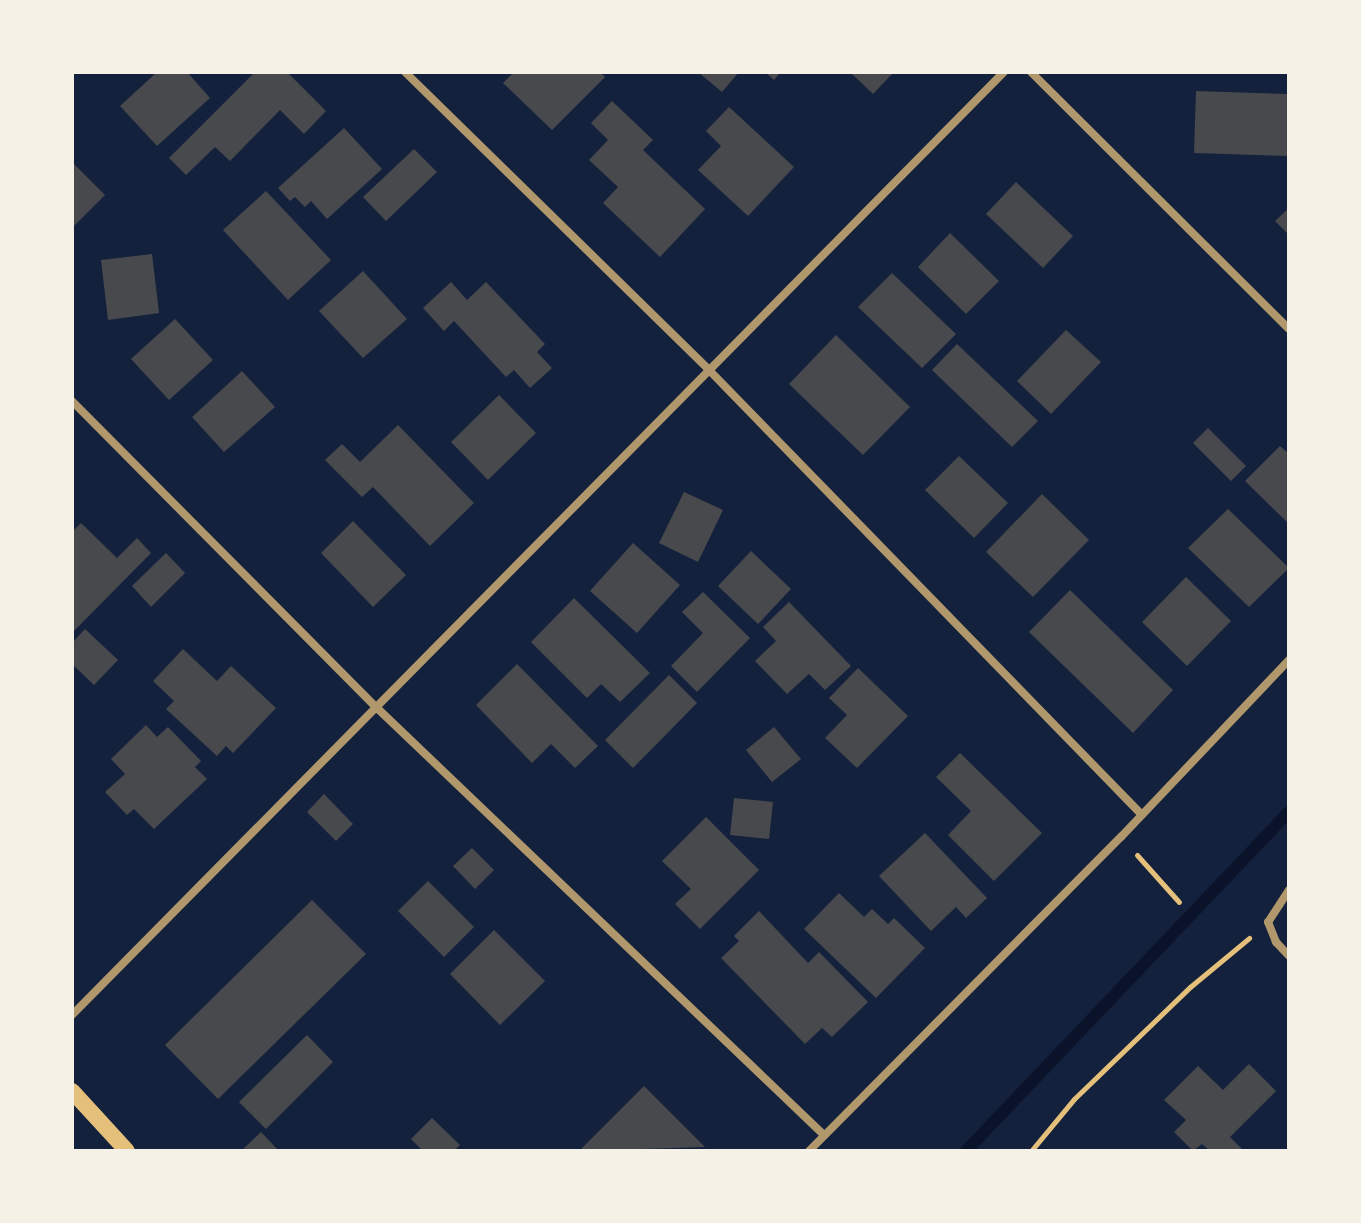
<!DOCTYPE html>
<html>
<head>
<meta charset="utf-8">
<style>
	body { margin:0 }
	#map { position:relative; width:1361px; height:1223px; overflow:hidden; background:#14213d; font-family:"PT Sans",sans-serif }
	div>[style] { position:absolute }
	.stream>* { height:12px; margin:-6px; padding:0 6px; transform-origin:6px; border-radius:6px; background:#0b132b }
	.building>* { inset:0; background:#48494c }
	.path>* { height:5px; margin:-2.5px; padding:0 2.5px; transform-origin:2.5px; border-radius:2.5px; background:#e5c07b }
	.minor>* { height:8px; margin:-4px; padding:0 4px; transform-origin:4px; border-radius:4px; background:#b1986c }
	.secondary>* { height:16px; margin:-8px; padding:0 8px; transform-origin:8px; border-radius:8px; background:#e5c07b }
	span { translate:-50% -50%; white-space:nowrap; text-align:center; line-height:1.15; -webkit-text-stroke:8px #f6f1e7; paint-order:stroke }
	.frame { position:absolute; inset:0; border:74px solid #f6f1e7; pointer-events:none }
</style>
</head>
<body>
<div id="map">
	<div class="stream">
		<div style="left:966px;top:1151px;width:468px;rotate:-46.4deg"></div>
	</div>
	<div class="building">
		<div style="clip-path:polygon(157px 72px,187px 72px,210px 98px,157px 146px,120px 106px)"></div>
		<div style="clip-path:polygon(255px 72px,287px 72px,326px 111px,304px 134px,280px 110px,230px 161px,215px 147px,186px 175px,169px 158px)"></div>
		<div style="clip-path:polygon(514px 72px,600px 72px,605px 77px,552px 130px,503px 83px)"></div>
		<div style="clip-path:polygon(698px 72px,739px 72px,722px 92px)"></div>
		<div style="clip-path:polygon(765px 72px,781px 72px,774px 80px)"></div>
		<div style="clip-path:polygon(850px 72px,894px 72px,873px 94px)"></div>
		<div style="clip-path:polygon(1196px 91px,1289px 94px,1289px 156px,1194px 153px)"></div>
		<div style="clip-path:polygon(612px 101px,653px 140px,643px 150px,705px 209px,660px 257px,603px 203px,618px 187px,589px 160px,608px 140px,591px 123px)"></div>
		<div style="clip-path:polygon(729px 107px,794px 167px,748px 216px,698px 170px,721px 146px,706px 131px)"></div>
		<div style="clip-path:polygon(344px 128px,382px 169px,327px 219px,311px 201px,305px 207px,295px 197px,290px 201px,278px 188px)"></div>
		<div style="clip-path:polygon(414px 149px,437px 172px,386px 221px,363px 197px)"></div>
		<div style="clip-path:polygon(72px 162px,105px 195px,72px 228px)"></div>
		<div style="clip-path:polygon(1016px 182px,1073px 236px,1043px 268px,986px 214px)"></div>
		<div style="clip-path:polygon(266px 191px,331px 260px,288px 300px,223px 230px)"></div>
		<div style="clip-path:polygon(1289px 208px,1289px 235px,1275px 221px)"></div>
		<div style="clip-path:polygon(950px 233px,999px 281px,966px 314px,918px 267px)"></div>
		<div style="clip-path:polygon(152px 254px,159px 313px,108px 320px,101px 260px)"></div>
		<div style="clip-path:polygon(363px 271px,407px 319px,363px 358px,319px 311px)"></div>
		<div style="clip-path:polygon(892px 273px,956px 334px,922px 368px,858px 307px)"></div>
		<div style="clip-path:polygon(451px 282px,467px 300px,486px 282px,545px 344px,537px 352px,552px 368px,530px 388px,514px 370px,506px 377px,454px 321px,444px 331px,423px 308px)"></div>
		<div style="clip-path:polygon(175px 319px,213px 360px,169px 400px,131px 359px)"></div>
		<div style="clip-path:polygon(1066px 330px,1101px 362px,1051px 414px,1017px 381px)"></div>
		<div style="clip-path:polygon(836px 335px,910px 407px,863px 455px,789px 384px)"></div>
		<div style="clip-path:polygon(957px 344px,1038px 421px,1012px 447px,932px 370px)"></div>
		<div style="clip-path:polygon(242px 371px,275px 407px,224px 452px,192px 417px)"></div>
		<div style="clip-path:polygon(499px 395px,536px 433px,488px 480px,451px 442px)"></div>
		<div style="clip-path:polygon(398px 425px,474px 503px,430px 546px,373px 487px,362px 497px,325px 460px,342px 444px,360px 462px)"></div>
		<div style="clip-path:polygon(1208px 428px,1246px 466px,1231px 481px,1193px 443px)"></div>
		<div style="clip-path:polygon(1280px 446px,1289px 454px,1289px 524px,1245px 481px)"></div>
		<div style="clip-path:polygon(959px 456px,1008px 503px,974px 538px,925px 490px)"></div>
		<div style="clip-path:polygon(684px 492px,723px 510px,698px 562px,659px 543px)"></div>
		<div style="clip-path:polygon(1042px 494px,1089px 540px,1033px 597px,986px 552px)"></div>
		<div style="clip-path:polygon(1228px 509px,1289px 568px,1249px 607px,1188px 548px)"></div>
		<div style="clip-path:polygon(353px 521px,406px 575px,373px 607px,321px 553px)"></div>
		<div style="clip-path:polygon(81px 523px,117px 558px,137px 538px,151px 553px,72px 633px,72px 532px)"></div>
		<div style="clip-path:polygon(633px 543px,680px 585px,637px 633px,590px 591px)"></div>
		<div style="clip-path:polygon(751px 551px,791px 589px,758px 624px,718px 586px)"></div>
		<div style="clip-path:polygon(166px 553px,185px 573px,151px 607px,132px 586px)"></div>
		<div style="clip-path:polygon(1186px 577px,1231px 621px,1187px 666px,1142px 622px)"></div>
		<div style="clip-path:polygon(1070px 590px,1173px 690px,1133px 733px,1029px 632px)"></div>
		<div style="clip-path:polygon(703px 592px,750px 638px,697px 692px,671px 666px,703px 633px,682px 612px)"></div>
		<div style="clip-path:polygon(574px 598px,650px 673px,620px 702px,601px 684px,587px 698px,531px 642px)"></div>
		<div style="clip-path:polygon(789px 602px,851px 666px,825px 690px,809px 674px,787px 694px,755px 661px,776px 641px,763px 627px)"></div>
		<div style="clip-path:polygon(85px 629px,118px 660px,94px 685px,72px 664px,72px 643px)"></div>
		<div style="clip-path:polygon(183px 649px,217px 681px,231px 666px,276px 708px,233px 753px,226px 746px,217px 756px,166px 709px,174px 701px,153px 681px)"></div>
		<div style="clip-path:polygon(517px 664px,598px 746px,575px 768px,551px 744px,532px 763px,476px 705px)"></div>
		<div style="clip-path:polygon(858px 668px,908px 716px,857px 768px,825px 738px,847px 715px,829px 698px)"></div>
		<div style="clip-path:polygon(669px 675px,697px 703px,633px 768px,605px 740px)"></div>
		<div style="clip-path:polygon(146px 725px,157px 737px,168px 727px,201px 761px,195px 767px,207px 779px,154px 829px,134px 809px,127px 815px,105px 792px,125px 774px,111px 759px)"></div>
		<div style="clip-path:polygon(774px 727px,801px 759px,772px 782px,746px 750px)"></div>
		<div style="clip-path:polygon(960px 753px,1042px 833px,994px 881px,948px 835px,971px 811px,936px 777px)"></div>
		<div style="clip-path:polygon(324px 794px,353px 824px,336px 841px,307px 812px)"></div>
		<div style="clip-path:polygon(734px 798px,773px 802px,769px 839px,730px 835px)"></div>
		<div style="clip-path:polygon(706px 817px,759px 870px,700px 929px,675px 904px,691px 889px,662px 861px)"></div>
		<div style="clip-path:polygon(925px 833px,987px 898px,966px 918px,956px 907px,931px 931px,879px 876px)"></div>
		<div style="clip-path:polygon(472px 848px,494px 870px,475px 889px,453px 866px)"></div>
		<div style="clip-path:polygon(428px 881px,474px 927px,444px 957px,398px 911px)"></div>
		<div style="clip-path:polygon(839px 893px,864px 917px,872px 909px,888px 924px,894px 918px,925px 948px,876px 998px,804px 929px)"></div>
		<div style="clip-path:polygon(312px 900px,366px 954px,218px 1099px,165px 1045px)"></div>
		<div style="clip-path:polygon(759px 911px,808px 963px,819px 952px,868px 1002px,832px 1037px,822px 1028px,805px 1044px,721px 958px,739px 941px,734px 936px)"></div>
		<div style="clip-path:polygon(494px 930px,545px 981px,500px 1025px,450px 974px)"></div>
		<div style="clip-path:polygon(307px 1035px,333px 1062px,266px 1129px,239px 1102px)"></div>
		<div style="clip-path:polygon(1249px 1064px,1276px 1091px,1230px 1137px,1244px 1151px,1210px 1151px,1202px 1144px,1193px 1151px,1174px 1132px,1186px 1120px,1164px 1100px,1198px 1066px,1223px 1090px)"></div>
		<div style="clip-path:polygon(644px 1086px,705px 1147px,579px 1151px)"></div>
		<div style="clip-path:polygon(432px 1118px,460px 1145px,454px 1151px,423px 1151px,411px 1139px)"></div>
		<div style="clip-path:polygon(261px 1132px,279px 1151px,241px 1151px)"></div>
	</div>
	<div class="path">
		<div style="left:1137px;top:855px;width:63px;rotate:48.2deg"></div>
		<div style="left:1031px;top:1151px;width:67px;rotate:-50.4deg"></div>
		<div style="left:1074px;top:1099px;width:161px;rotate:-44deg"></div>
		<div style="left:1190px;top:987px;width:77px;rotate:-39.7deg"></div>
	</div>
	<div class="minor">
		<div style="left:405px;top:72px;width:426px;rotate:44.4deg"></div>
		<div style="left:709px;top:370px;width:619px;rotate:45.78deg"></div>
		<div style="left:1031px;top:72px;width:364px;rotate:44.9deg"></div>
		<div style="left:72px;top:401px;width:431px;rotate:45.2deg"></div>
		<div style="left:376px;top:707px;width:620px;rotate:43.69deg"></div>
		<div style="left:1289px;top:890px;width:38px;rotate:123deg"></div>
		<div style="left:1268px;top:922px;width:22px;rotate:68deg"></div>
		<div style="left:1276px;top:942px;width:19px;rotate:47deg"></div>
		<div style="left:72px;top:1015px;width:1326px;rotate:-45.34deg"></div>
		<div style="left:809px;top:1151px;width:443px;rotate:-45.2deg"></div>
		<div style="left:1121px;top:837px;width:244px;rotate:-46.5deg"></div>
	</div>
	<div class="secondary">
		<div style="left:72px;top:1091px;width:81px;rotate:47.5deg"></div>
	</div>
	<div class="frame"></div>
</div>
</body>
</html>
